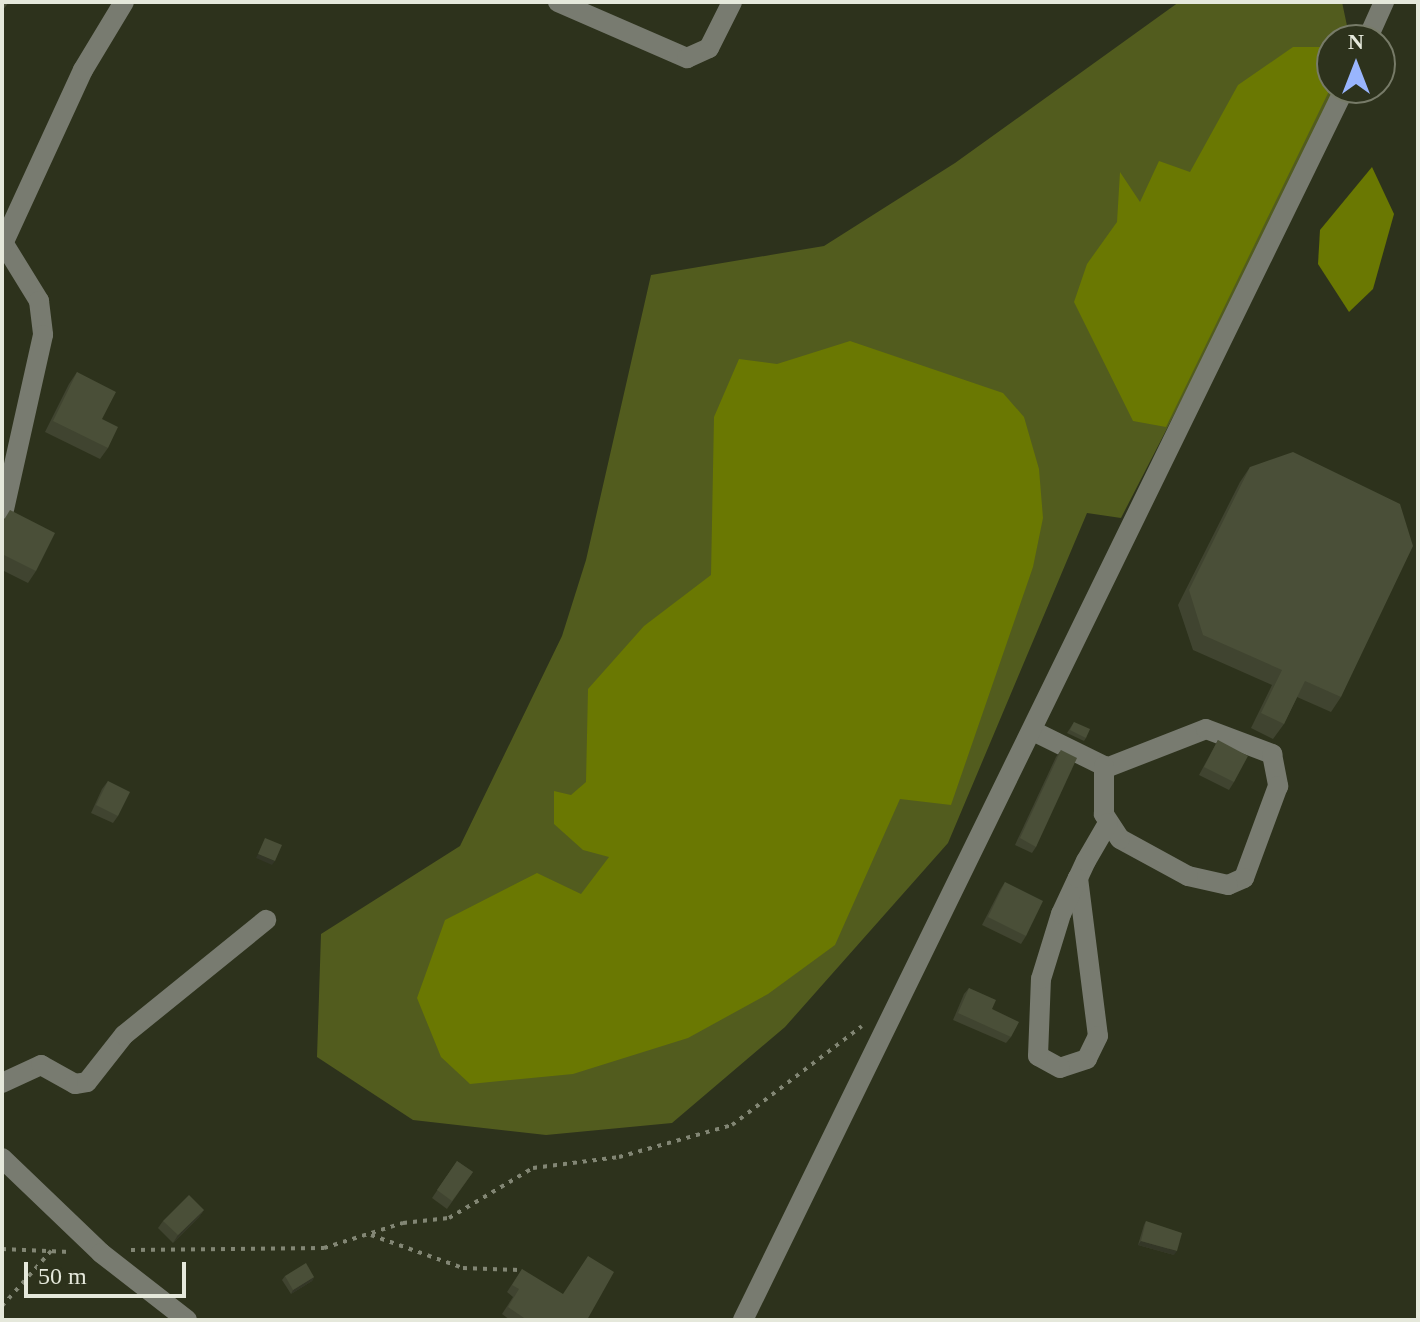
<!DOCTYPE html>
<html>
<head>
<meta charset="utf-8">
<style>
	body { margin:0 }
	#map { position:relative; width:1420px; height:1322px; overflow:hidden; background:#2d321c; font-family:"Times New Roman",serif }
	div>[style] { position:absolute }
	.green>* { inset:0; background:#525c1e }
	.water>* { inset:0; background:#6a7802 }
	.path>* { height:4px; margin-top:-2px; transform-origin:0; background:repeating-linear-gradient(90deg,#828674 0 4px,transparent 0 10px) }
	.minor>* { height:20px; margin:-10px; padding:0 10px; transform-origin:10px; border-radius:10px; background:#787b70 }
	.wall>* { inset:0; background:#404430 }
	.shaded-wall>* { inset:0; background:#343727 }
	.building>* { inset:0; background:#4a4f38 }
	span { translate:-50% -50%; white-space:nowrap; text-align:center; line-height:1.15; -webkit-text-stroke:6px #2d321c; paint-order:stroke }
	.frame { position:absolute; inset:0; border:4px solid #e5e8db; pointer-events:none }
	.north { position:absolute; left:1316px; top:24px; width:80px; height:80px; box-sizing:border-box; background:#2d321c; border:2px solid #777b68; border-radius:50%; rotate:0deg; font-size:22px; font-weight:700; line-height:32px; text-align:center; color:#e5e8db }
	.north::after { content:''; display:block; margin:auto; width:28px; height:36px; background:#99b5fd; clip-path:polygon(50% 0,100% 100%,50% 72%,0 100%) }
	.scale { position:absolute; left:24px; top:1262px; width:162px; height:36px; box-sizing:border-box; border:4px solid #e5e8db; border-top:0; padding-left:10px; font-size:24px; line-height:28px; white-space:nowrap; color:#e5e8db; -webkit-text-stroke:6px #2d321c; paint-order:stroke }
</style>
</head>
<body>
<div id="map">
	<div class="green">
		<div style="clip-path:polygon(1179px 2px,1342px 2px,1350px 40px,1332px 40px,1332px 88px,1342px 88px,1121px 518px,1087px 513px,948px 843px,785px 1027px,672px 1123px,546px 1135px,413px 1120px,317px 1057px,321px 934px,460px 846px,562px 636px,586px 560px,651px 275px,824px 246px,955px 163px)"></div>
	</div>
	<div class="water">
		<div style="clip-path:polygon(1293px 47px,1332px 47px,1332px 85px,1166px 427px,1133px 421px,1074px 302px,1087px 264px,1117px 222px,1120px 172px,1140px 202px,1159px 161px,1190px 172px,1238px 85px)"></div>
		<div style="clip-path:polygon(1372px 167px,1394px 214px,1373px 289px,1349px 312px,1318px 264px,1320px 230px)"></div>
		<div style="clip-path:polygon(850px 341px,1003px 393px,1024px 417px,1039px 469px,1043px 518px,1033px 567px,951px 805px,900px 799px,835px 945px,768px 994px,688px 1038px,573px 1074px,470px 1084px,441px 1057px,417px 998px,445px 920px,537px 873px,581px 894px,609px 857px,583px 850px,554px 824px,554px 791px,571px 795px,586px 782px,588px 689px,644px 626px,711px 575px,714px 417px,739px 359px,777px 364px)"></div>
	</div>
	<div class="path">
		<div style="left:371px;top:1235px;width:98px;rotate:19.7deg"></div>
		<div style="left:463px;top:1268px;width:56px;rotate:2deg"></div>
		<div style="left:2px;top:1249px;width:68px;rotate:2.5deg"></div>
		<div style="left:131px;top:1250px;width:193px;rotate:-0.6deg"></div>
		<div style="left:324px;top:1248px;width:83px;rotate:-17.6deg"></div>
		<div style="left:403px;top:1223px;width:46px;rotate:-6.2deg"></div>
		<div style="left:449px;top:1218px;width:98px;rotate:-30.8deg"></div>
		<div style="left:533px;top:1168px;width:87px;rotate:-7.3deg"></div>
		<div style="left:619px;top:1157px;width:117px;rotate:-15.8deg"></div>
		<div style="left:732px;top:1125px;width:163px;rotate:-37.3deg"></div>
		<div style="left:2px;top:1306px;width:74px;rotate:-48.3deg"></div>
	</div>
	<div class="minor">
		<div style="left:558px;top:2px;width:141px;rotate:23.5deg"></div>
		<div style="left:687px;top:58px;width:24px;rotate:-24deg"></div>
		<div style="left:709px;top:48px;width:51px;rotate:-63.4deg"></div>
		<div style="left:1367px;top:40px;width:42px;rotate:-65.9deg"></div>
		<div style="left:4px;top:244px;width:67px;rotate:58.4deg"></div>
		<div style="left:39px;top:301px;width:34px;rotate:83deg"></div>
		<div style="left:43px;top:335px;width:178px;rotate:102.6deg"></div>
		<div style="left:2px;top:246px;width:194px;rotate:-65.3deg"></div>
		<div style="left:83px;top:70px;width:79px;rotate:-58.9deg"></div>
		<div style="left:1035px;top:732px;width:77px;rotate:26.2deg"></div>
		<div style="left:1104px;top:766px;width:3px;rotate:45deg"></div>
		<div style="left:1106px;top:768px;width:107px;rotate:-21.3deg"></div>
		<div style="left:1206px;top:729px;width:71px;rotate:20.7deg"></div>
		<div style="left:1272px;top:754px;width:33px;rotate:79deg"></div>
		<div style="left:1278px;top:786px;width:98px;rotate:110.3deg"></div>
		<div style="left:1244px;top:878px;width:17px;rotate:156deg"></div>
		<div style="left:1228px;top:885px;width:41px;rotate:-167.3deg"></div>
		<div style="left:1188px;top:876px;width:77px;rotate:-151.4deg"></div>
		<div style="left:1120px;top:839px;width:30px;rotate:-123deg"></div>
		<div style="left:1104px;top:814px;width:48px;rotate:-90deg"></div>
		<div style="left:1078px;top:878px;width:159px;rotate:82.8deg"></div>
		<div style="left:1098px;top:1036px;width:25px;rotate:116deg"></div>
		<div style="left:1087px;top:1059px;width:28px;rotate:162deg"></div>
		<div style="left:1060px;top:1068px;width:25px;rotate:-151deg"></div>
		<div style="left:1038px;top:1056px;width:77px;rotate:-87.8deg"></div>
		<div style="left:1041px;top:979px;width:68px;rotate:-72.9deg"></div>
		<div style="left:1061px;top:914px;width:40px;rotate:-65deg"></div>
		<div style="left:1078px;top:878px;width:19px;rotate:-65deg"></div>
		<div style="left:1086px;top:861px;width:44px;rotate:-59.9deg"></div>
		<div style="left:2px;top:1083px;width:43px;rotate:-24.8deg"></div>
		<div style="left:41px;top:1065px;width:39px;rotate:29deg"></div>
		<div style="left:75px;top:1084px;width:12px;rotate:-9deg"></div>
		<div style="left:87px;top:1082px;width:60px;rotate:-51.8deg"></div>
		<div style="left:124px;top:1035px;width:183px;rotate:-39deg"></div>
		<div style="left:2px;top:1158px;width:137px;rotate:43.8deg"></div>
		<div style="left:101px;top:1253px;width:109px;rotate:37.9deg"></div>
		<div style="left:743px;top:1320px;width:1371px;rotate:-63.96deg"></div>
	</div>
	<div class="wall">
		<div style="clip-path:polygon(77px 372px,102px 419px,108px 448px,100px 459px,45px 432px,69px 384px)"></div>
		<div style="clip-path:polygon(1250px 467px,1341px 697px,1331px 712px,1297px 697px,1284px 724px,1273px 739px,1251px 728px,1272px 685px,1193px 650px,1178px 605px,1240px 482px)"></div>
		<div style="clip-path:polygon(2px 522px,36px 571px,28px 583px,2px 570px)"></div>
		<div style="clip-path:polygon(1074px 722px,1086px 738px,1084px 741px,1067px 733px)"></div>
		<div style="clip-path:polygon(1218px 740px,1234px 782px,1229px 790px,1199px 775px)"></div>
		<div style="clip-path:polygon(1061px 750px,1036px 847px,1032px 853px,1015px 845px,1056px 757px)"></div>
		<div style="clip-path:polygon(108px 781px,118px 816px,113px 823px,91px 813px,102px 789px)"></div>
		<div style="clip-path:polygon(1005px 882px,1026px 936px,1021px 944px,982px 925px,1000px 890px)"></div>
		<div style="clip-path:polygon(969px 988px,992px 1009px,1011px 1037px,1006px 1043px,953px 1020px,964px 994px)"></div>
		<div style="clip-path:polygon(457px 1161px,473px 1172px,447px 1209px,432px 1198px)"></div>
		<div style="clip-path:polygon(204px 1210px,199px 1217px,173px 1243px,158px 1228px,163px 1221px)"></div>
		<div style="clip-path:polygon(1146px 1221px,1174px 1255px,1138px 1245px,1144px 1225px)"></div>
		<div style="clip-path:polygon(522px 1269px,587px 1320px,510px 1320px,502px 1314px,513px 1297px,507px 1292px)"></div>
		<div style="clip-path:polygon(285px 1276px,314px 1277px,312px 1281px,291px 1294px,282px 1280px)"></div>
	</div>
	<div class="shaded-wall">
		<div style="clip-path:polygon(258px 854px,275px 861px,272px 865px,256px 858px)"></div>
		<div style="clip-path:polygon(204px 1210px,199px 1217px,173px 1243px,178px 1235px)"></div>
		<div style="clip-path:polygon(1141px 1241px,1177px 1251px,1174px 1255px,1138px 1245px)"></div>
		<div style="clip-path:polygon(314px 1277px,312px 1281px,291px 1294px,293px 1290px)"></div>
	</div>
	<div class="building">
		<div style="clip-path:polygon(2px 2px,9px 2px,2px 11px)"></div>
		<div style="clip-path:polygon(77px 372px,116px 392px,102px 419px,118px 427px,108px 448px,53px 421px)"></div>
		<div style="clip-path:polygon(1293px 452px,1400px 504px,1413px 546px,1341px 697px,1305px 681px,1284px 724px,1261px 713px,1282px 670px,1203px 635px,1189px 590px,1250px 467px)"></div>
		<div style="clip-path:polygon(10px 510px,55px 533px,36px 571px,2px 554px,2px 523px)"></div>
		<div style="clip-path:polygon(1074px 722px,1090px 729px,1086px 738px,1070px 730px)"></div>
		<div style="clip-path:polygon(1218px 740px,1248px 756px,1234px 782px,1204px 767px)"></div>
		<div style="clip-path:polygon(1061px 750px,1077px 758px,1036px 847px,1020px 838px)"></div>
		<div style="clip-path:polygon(108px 781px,130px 792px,118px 816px,96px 805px)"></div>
		<div style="clip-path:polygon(265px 838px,282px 845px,275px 861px,258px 854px)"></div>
		<div style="clip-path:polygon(1005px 882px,1043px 901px,1026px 936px,988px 917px)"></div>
		<div style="clip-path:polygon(969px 988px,996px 1000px,992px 1009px,1019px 1022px,1011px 1037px,958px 1013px)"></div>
		<div style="clip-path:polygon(457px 1161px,473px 1172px,452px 1201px,437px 1190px)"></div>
		<div style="clip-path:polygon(189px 1195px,204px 1210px,178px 1235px,163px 1221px)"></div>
		<div style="clip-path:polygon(1146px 1221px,1182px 1233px,1177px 1251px,1141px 1241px)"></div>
		<div style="clip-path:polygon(588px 1256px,614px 1272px,587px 1320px,527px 1320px,508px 1307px,519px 1289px,512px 1285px,522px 1269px,563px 1294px)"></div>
		<div style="clip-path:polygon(306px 1263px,314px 1277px,293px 1290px,285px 1276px)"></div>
	</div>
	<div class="frame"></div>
	<div class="north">N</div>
	<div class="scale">50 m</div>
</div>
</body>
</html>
